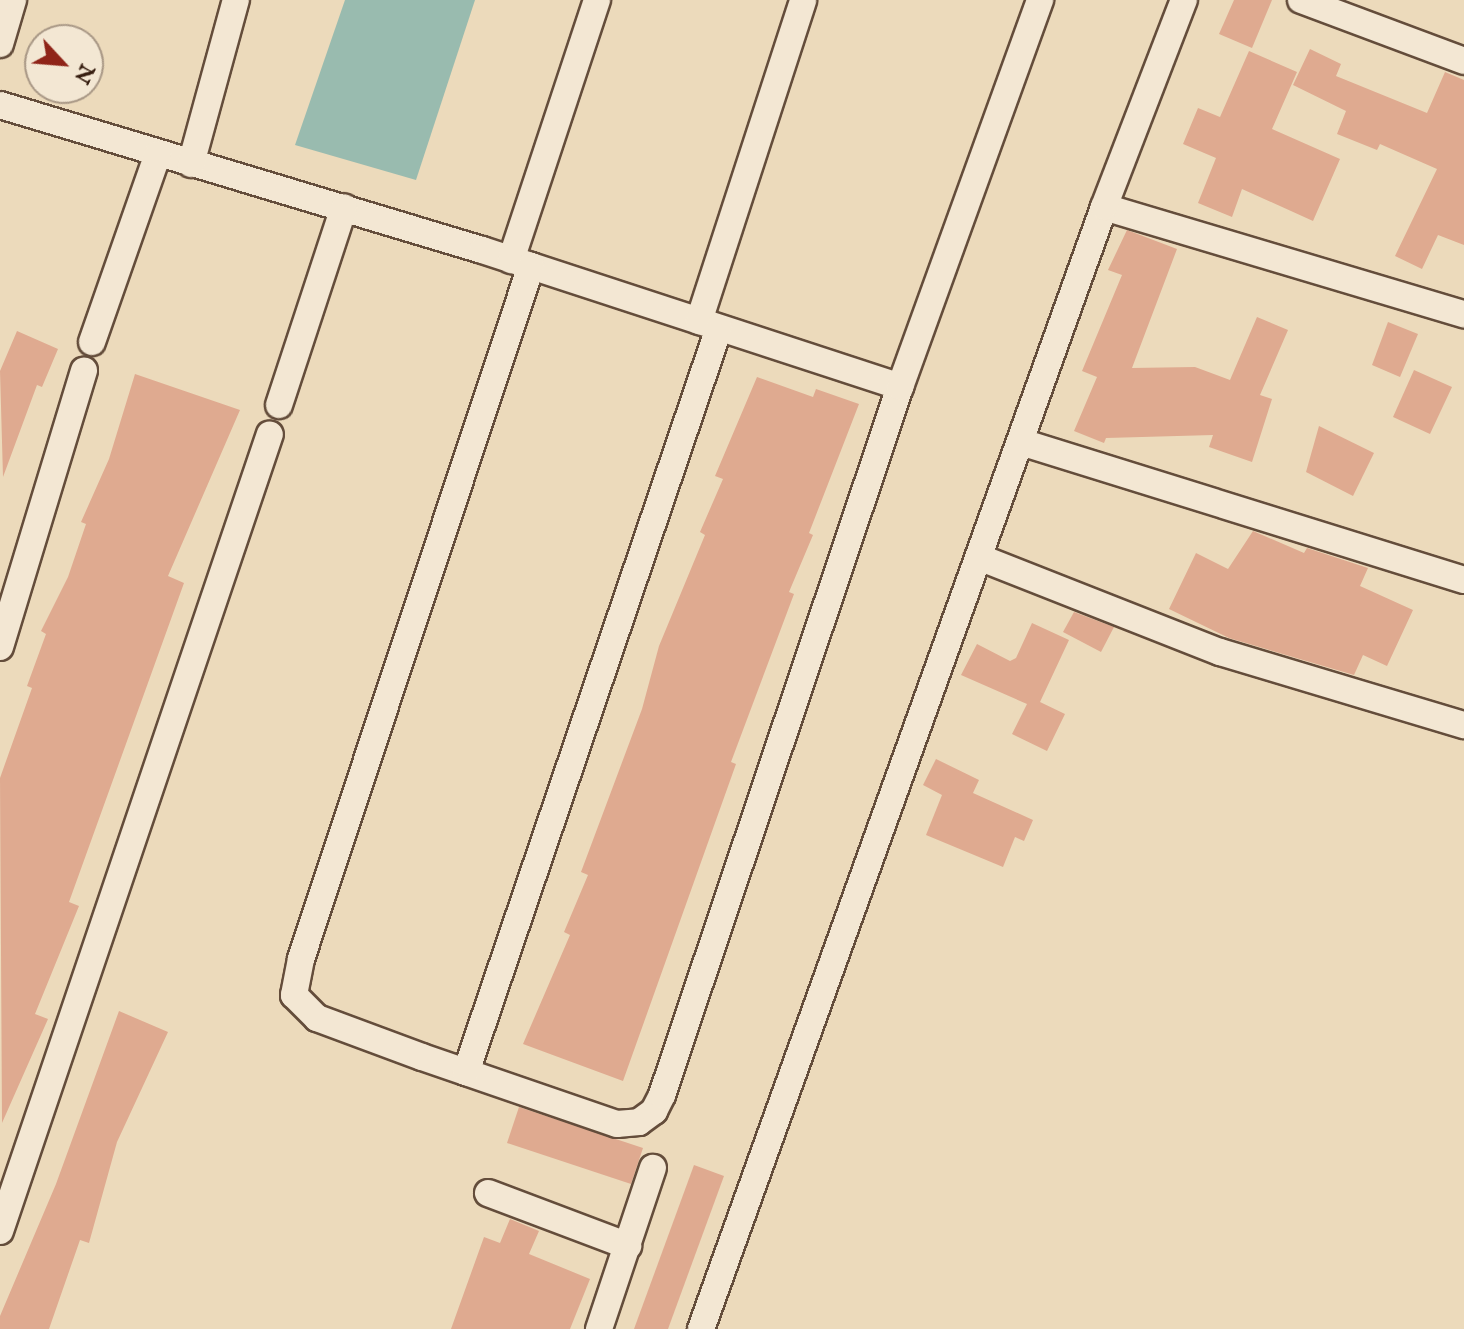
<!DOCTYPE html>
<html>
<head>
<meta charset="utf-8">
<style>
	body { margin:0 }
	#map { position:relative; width:1464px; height:1329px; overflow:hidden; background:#ecdabb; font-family:"IM FELL English",serif }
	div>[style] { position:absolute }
	.water>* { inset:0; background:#99bbaf }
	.building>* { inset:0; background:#dfaa90 }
	.roads { filter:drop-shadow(2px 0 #644d3b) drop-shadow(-2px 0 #644d3b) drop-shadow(0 2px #644d3b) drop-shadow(0 -2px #644d3b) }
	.minor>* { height:26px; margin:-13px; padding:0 13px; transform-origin:13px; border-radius:13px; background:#f3e7d3 }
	span { translate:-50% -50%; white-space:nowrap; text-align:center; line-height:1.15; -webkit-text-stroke:7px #f3e7d3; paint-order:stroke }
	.north { position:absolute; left:24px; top:24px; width:80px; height:80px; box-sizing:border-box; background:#f3e7d3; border:2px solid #a89785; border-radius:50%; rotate:116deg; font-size:22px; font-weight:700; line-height:32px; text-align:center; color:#371e10 }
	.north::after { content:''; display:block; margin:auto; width:28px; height:36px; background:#8f2418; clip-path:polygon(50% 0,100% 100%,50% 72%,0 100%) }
</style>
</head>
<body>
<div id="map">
	<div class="water">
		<div style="clip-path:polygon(345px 0,475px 0,416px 180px,295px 145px)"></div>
	</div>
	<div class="building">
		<div style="clip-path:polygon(1234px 0,1272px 0,1252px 48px,1219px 34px)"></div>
		<div style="clip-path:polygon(1310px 49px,1341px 64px,1336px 76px,1427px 113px,1445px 72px,1464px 80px,1464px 245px,1438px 235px,1422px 269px,1395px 256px,1437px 169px,1380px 144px,1377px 150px,1337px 134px,1346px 111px,1293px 85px)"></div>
		<div style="clip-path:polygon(1249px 51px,1297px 72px,1272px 129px,1340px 159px,1313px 221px,1242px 189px,1232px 217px,1198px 203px,1216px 158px,1183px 144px,1198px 108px,1220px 117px)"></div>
		<div style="clip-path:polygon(1127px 230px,1177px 249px,1132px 368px,1195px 367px,1230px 380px,1257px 317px,1288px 330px,1260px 395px,1272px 399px,1252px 462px,1209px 447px,1213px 435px,1106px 438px,1104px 443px,1074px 431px,1097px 377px,1082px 371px,1122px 275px,1108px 270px)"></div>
		<div style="clip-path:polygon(1388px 322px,1418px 334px,1400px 377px,1372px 365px)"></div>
		<div style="clip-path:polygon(17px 331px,58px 349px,42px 387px,37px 385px,3px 477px,0 371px)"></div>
		<div style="clip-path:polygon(1414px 370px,1452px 387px,1430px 434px,1393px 417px)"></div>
		<div style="clip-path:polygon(135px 374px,240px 410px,168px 576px,184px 583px,69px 902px,79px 906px,35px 1014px,48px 1019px,2px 1123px,0 778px,32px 688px,27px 686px,46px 634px,41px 631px,68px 577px,86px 524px,81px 522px,109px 459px)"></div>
		<div style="clip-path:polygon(757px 377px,813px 397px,816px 389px,859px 404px,809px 533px,813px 535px,789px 592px,794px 594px,731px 762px,736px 764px,623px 1081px,523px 1044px,570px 935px,564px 932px,588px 875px,581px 872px,642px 709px,659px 646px,705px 535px,700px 532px,723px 479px,715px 476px)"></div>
		<div style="clip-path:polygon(1319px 426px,1374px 453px,1353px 496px,1306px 472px)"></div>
		<div style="clip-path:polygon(1253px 531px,1304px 553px,1307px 548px,1368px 568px,1360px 586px,1413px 610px,1387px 666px,1363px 655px,1354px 675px,1229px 638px,1169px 609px,1196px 553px,1228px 569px)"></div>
		<div style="clip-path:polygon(1074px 612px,1114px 627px,1101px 652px,1063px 632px)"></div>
		<div style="clip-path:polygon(1032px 623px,1069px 640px,1040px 702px,1065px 714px,1047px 751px,1012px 734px,1027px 704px,961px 675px,977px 644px,1010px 661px,1016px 658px)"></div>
		<div style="clip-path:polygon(936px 759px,979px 780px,973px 793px,1033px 820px,1024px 841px,1015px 837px,1003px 867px,926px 835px,942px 795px,923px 785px)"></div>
		<div style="clip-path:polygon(119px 1011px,168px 1032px,117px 1142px,89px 1243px,80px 1240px,49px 1329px,0 1329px,0 1316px,56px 1184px)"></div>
		<div style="clip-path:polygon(519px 1107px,643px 1148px,631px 1184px,507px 1143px)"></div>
		<div style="clip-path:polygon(694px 1165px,724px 1176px,668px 1329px,634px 1329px)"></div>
		<div style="clip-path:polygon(510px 1219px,539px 1231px,529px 1254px,590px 1279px,570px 1329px,451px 1329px,484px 1237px,500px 1243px)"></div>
	</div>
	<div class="roads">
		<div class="minor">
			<div style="left:1301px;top:0;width:174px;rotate:20.5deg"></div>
			<div style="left:0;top:44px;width:46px;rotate:-73.5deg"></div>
			<div style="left:0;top:105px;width:503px;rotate:16.74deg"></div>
			<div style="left:482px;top:250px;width:440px;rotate:18.1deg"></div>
			<div style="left:191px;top:164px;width:170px;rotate:-74.7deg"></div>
			<div style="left:1104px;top:207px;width:376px;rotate:16.6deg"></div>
			<div style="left:511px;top:260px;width:274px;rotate:-71.7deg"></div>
			<div style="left:531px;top:266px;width:730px;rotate:108.36deg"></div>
			<div style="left:301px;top:959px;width:37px;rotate:101deg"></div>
			<div style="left:294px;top:995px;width:33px;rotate:45deg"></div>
			<div style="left:317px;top:1018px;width:112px;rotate:20.4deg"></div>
			<div style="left:422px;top:1057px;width:206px;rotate:19deg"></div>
			<div style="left:617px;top:1124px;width:22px;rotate:-5deg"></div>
			<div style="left:639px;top:1122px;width:19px;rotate:-36deg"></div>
			<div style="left:654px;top:1111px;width:18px;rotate:-63deg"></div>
			<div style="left:662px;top:1095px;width:747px;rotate:-71.42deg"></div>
			<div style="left:900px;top:387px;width:412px;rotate:-70.1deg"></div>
			<div style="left:699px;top:321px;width:337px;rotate:-72deg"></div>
			<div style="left:92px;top:342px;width:199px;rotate:-70.7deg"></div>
			<div style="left:279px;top:405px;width:208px;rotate:-71.8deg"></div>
			<div style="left:1021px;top:442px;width:464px;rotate:17.3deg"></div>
			<div style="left:981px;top:558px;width:257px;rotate:21.5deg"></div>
			<div style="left:1220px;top:652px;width:255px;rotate:16.7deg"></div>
			<div style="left:0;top:647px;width:289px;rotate:-73.1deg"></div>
			<div style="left:466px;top:1072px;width:786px;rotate:-71.22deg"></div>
			<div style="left:488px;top:1193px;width:150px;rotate:20.7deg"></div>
			<div style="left:0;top:1231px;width:841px;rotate:-71.29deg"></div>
			<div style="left:599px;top:1329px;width:170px;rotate:-71.5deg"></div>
			<div style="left:701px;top:1329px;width:1192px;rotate:-70.24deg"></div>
			<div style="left:1104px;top:207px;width:222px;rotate:-68.9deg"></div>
		</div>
	</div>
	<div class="north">N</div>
</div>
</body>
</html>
